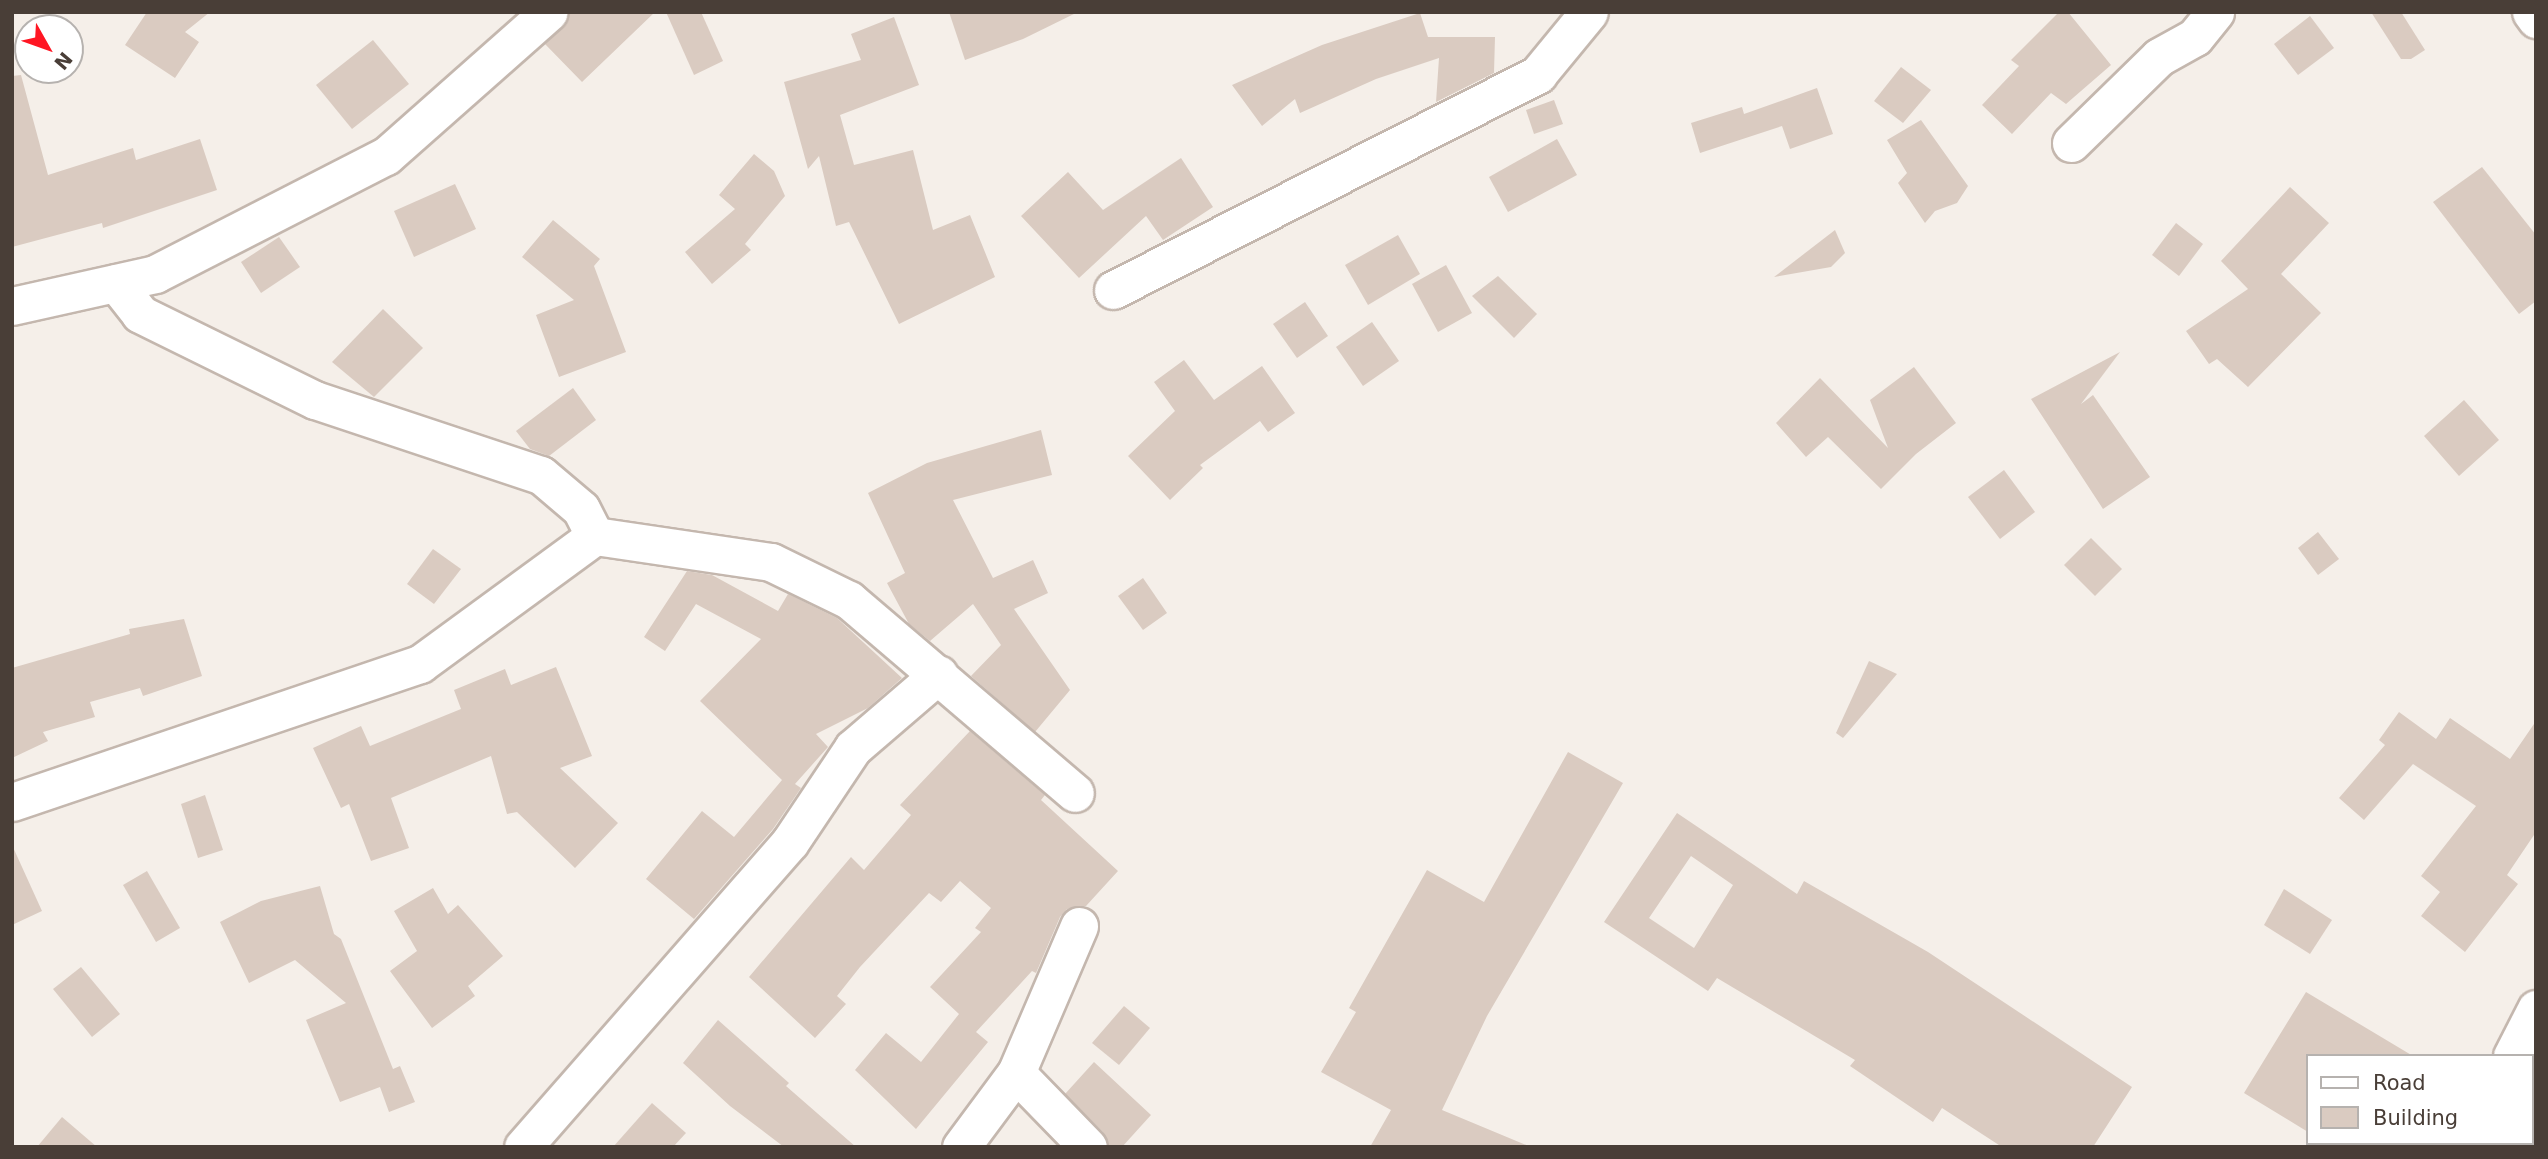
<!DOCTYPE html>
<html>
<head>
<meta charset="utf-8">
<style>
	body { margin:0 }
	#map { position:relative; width:2548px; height:1159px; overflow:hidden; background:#f5efe9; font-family:"DejaVu Sans",sans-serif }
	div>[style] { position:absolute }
	.building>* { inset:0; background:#dacbc1 }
	.roads { filter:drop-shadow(2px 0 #c4b7ae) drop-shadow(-2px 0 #c4b7ae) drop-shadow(0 2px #c4b7ae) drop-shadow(0 -2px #c4b7ae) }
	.minor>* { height:37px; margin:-18.5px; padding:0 18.5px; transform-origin:18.5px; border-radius:18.5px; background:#fff }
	span { translate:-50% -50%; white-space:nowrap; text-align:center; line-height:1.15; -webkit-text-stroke:5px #fff; paint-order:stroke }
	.frame { position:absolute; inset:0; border:14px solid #493e37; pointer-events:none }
	.legend { position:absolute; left:2306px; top:1054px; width:228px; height:91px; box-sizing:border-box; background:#fff; border:2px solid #b6b2af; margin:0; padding:9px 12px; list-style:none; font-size:21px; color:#493e37 }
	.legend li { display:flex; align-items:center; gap:14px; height:35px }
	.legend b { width:35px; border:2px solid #b6b2af }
	.north { position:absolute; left:14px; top:14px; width:70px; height:70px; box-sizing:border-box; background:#fff; border:2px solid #b6b2af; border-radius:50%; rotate:130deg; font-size:19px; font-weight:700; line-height:28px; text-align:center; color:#493e37 }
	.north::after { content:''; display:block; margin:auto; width:24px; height:32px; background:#ff1623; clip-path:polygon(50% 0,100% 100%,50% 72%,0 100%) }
</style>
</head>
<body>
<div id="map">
	<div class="building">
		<div style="clip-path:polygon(147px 12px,210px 12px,185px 32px,199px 42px,175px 78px,125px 45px)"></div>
		<div style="clip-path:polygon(569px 12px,655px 12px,582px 82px,545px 44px,563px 27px)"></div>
		<div style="clip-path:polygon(666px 12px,701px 12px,723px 61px,694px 75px)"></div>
		<div style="clip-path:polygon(949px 12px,1078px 12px,1023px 39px,965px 60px)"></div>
		<div style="clip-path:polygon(2059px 12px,2068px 12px,2111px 65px,2066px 104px,2051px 93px,2012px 134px,1982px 105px,2019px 66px,2011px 60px)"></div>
		<div style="clip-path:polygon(2371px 12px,2401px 12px,2425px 50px,2411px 59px,2401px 59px)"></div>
		<div style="clip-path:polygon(1420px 13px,1428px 37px,1495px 37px,1494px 73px,1436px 102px,1439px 58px,1376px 79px,1300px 113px,1295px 99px,1262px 126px,1232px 85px,1322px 45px)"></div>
		<div style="clip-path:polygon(2310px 16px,2334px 48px,2298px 75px,2274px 44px)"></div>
		<div style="clip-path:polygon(894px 17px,919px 85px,840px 115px,854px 165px,913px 150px,933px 230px,970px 215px,995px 277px,899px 324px,849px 222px,836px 226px,819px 156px,808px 169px,784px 82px,861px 60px,851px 34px)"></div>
		<div style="clip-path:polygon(373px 40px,409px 84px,352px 129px,316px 85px)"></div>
		<div style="clip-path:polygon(1901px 67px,1931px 90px,1903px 123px,1874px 101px)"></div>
		<div style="clip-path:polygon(21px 75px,48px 175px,133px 148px,136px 160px,200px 139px,217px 190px,103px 228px,102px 223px,12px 247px,12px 76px)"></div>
		<div style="clip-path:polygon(1817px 88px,1833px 134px,1790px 149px,1782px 126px,1700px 153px,1691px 123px,1742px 107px,1744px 114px)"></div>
		<div style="clip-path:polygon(1554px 100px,1563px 124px,1534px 134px,1526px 110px)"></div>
		<div style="clip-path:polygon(1921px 120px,1968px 186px,1957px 203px,1935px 211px,1925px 223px,1898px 183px,1907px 173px,1887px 140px)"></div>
		<div style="clip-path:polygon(1557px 139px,1577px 175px,1508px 212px,1489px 177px)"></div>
		<div style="clip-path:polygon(754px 154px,774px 171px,785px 196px,745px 244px,751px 250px,712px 284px,685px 252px,735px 209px,719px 195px)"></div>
		<div style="clip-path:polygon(1181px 158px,1213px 207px,1163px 240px,1146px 216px,1079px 278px,1021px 216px,1068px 172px,1103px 210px)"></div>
		<div style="clip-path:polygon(2482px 167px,2536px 235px,2536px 301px,2519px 314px,2433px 202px)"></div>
		<div style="clip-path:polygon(455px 184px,476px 229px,414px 257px,394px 211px)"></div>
		<div style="clip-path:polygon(2290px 187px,2329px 223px,2281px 274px,2321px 313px,2248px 387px,2217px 359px,2209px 364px,2186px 331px,2248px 289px,2221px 261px)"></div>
		<div style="clip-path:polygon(553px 220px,600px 259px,594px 266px,626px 352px,559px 377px,536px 315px,574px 300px,522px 257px)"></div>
		<div style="clip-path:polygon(2176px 223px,2203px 244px,2179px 276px,2152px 255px)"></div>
		<div style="clip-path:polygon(1835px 230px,1845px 253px,1831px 267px,1774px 277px)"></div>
		<div style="clip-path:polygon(1398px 235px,1420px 274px,1368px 305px,1345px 265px)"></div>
		<div style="clip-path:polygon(279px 237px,300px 267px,261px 293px,241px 262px)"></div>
		<div style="clip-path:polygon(1446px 265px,1472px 313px,1438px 332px,1412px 284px)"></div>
		<div style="clip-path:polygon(1498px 276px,1537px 314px,1514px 338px,1472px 296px)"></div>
		<div style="clip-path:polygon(1305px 302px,1328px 336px,1297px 358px,1273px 324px)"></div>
		<div style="clip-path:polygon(383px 309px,423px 348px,374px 397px,332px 362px)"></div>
		<div style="clip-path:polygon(1372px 322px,1399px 361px,1363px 386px,1336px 347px)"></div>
		<div style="clip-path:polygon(2120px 352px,2081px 404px,2093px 395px,2150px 477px,2103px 509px,2031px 399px)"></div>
		<div style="clip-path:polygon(1184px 360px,1214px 400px,1262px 366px,1295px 413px,1268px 432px,1260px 421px,1200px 465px,1203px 468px,1170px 500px,1128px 456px,1175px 411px,1154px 382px)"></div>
		<div style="clip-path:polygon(1914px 367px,1956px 423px,1916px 454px,1881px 489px,1828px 437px,1806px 457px,1776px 423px,1820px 378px,1888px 448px,1870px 400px)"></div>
		<div style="clip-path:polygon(573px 388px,596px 420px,549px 456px,530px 449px,516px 431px)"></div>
		<div style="clip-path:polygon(2464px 400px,2499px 440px,2459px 476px,2424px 436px)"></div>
		<div style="clip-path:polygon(1041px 430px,1052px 475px,953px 500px,993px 578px,1033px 560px,1048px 593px,1014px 609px,1070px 690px,1035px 732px,971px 676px,1001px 645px,973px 604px,930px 641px,909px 624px,887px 583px,905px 573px,868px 493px,927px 463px)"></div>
		<div style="clip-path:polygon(2004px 470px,2035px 512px,2000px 539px,1968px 497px)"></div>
		<div style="clip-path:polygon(2318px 532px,2339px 559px,2318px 575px,2298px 548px)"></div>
		<div style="clip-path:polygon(2091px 538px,2122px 569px,2095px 596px,2064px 565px)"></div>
		<div style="clip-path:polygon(433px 549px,461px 569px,434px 604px,407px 584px)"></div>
		<div style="clip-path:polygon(687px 571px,712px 575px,778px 611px,788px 594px,837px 618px,902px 678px,868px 708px,816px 734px,828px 747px,795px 784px,801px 788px,773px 829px,694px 919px,646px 879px,702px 811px,734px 837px,782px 780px,700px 701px,761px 639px,696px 604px,665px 651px,644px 637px)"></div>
		<div style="clip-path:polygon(1143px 578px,1167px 613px,1143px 630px,1118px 596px)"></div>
		<div style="clip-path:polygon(184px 619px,202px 676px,143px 696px,140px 688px,90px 702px,95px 717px,43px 732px,48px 741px,12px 758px,12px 668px,130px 634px,129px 629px)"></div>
		<div style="clip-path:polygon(1869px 661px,1897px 674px,1843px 738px,1836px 733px)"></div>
		<div style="clip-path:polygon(556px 667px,592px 756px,560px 768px,618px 823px,575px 868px,517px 812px,507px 814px,491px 756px,391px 798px,409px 848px,371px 861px,349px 804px,341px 808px,313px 748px,361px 726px,370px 746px,461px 709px,454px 690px,505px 669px,511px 685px)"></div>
		<div style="clip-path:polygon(2399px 712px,2436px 739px,2450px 718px,2510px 759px,2536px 721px,2536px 832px,2507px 875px,2518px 884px,2465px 952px,2421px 916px,2440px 892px,2421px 876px,2476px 806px,2413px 764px,2364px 820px,2339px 798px,2385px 745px,2379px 740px)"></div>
		<div style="clip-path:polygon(970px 731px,1045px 795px,1041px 800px,1118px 871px,1086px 906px,1067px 909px,1060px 917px,1036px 973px,1032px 971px,976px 1032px,988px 1042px,916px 1129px,855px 1070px,886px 1033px,921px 1062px,959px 1014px,930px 987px,981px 932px,975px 928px,991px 908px,960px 881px,941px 902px,929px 893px,860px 967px,837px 996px,846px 1004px,815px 1038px,749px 977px,851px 857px,864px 870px,911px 815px,900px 805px)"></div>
		<div style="clip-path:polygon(1568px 752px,1623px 783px,1487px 1016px,1442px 1110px,1531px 1147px,1370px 1147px,1391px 1110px,1321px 1072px,1356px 1012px,1349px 1008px,1427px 870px,1484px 902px)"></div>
		<div style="clip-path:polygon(205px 795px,223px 850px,198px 858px,181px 804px)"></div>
		<div style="clip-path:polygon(evenodd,1677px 813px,1797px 894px,1804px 881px,1928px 952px,2132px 1087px,2093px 1147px,2002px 1147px,1942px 1108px,1933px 1122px,1850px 1066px,1855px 1060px,1717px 978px,1708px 991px,1604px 922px,1677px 813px,1691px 856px,1733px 885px,1694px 948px,1649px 918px,1691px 856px)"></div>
		<div style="clip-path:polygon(12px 845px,42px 911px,12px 925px)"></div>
		<div style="clip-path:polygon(147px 871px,180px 928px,156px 942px,123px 885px)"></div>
		<div style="clip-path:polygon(320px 886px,334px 934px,341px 939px,393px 1069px,400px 1066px,415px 1102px,389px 1112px,380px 1087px,340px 1102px,306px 1020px,346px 1003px,295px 960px,249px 983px,220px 922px,261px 901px)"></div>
		<div style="clip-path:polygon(433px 888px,448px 914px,458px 905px,503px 956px,468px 986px,475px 996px,432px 1028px,390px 971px,417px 951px,394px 911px)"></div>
		<div style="clip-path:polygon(2284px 889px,2332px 920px,2310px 954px,2264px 925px)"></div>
		<div style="clip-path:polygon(81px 967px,120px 1014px,92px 1037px,53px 989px)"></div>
		<div style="clip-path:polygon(2306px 992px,2413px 1056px,2308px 1056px,2308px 1132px,2244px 1093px)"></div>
		<div style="clip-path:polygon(1124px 1006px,1150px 1028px,1119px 1065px,1092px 1043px)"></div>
		<div style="clip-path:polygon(718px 1020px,789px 1083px,786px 1086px,856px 1147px,784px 1147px,730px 1106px,683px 1063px)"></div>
		<div style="clip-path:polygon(1094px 1062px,1151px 1115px,1122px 1147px,1108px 1145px,1103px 1132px,1065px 1094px)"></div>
		<div style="clip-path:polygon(652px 1103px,686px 1133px,673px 1147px,613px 1147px)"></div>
		<div style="clip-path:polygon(62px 1117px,97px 1147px,37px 1147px)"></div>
	</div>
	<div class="roads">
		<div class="minor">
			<div style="left:2531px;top:12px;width:9px;rotate:54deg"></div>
			<div style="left:2071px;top:143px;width:123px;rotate:-44.3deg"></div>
			<div style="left:2159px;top:57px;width:41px;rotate:-29.1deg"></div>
			<div style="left:2195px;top:37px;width:32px;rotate:-51deg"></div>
			<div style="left:116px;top:283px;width:39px;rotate:52deg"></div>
			<div style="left:140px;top:314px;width:195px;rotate:26.2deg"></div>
			<div style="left:315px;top:400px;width:238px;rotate:18.4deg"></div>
			<div style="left:541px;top:475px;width:52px;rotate:40.4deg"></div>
			<div style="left:581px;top:509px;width:30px;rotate:63deg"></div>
			<div style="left:1113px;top:290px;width:477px;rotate:-26.9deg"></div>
			<div style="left:1538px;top:74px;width:80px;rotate:-50.6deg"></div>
			<div style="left:12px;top:306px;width:147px;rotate:-12.6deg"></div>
			<div style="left:155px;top:274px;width:259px;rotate:-27.1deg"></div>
			<div style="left:386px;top:156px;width:217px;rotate:-41.5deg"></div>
			<div style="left:12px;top:802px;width:431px;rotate:-18.7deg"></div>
			<div style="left:420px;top:664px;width:217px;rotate:-36.2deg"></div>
			<div style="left:595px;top:536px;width:178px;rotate:8.4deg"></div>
			<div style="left:771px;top:562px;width:87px;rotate:26deg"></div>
			<div style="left:849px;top:600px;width:297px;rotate:40.5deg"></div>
			<div style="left:2512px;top:1056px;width:53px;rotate:-62.9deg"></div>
			<div style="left:1016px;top:1073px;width:103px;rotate:45.8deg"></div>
			<div style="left:523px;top:1147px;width:405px;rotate:-48.8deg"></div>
			<div style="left:790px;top:842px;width:113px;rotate:-56.2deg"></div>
			<div style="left:853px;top:748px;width:113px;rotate:-40.7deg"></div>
			<div style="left:961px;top:1147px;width:92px;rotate:-53.4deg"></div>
			<div style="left:1016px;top:1073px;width:160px;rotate:-66.8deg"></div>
			<div style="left:2467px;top:1147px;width:4px;rotate:-63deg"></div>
		</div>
	</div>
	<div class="frame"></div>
	<ul class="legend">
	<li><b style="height:9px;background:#fff"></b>Road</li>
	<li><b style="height:19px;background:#dacbc1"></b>Building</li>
	</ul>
	<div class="north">N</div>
</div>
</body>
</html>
